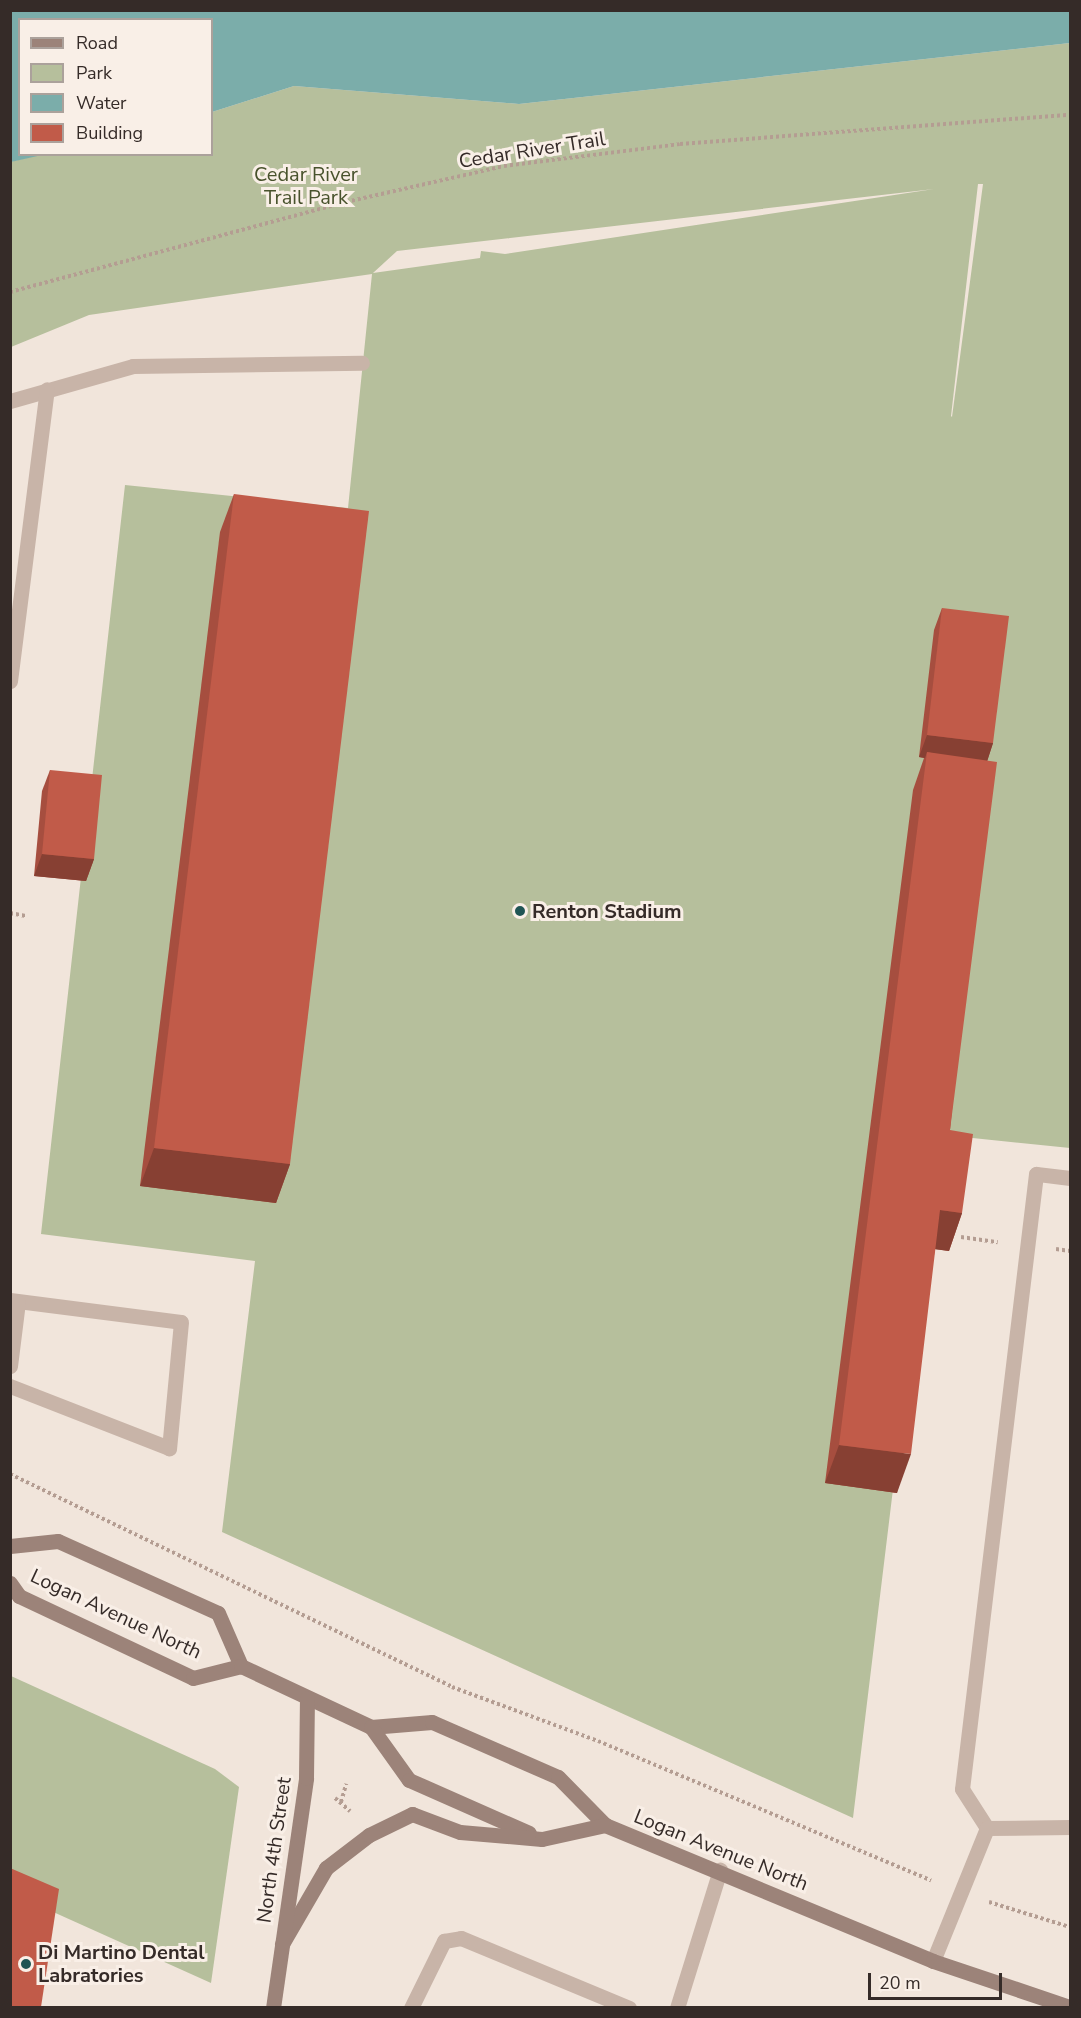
<!DOCTYPE html>
<html>
<head>
<meta charset="utf-8">
<style>
	body { margin:0 }
	#map { position:relative; width:1081px; height:2018px; overflow:hidden; background:#f1e5db; font-family:"Nunito Sans",sans-serif }
	div>[style] { position:absolute }
	.green>* { inset:0; background:#b6bf9c }
	.water>* { inset:0; background:#7badaa }
	.path>* { height:4px; margin-top:-2px; transform-origin:0; background:repeating-linear-gradient(90deg,#b49d92 0 3px,transparent 0 6px) }
	.service>* { height:15px; margin:-7.5px; padding:0 7.5px; transform-origin:7.5px; border-radius:7.5px; background:#c8b4a8 }
	.secondary>* { height:15px; margin:-7.5px; padding:0 7.5px; transform-origin:7.5px; border-radius:7.5px; background:#9c8379 }
	.wall>* { inset:0; background:#a64e3f }
	.shaded-wall>* { inset:0; background:#874033 }
	.building>* { inset:0; background:#c15b49 }
	.dots>* { width:16px; height:16px; translate:-50% -50%; box-sizing:border-box; border:3px solid #f9efe7; border-radius:50% }
	span { translate:-50% -50%; white-space:nowrap; text-align:center; line-height:1.15; -webkit-text-stroke:6px #f9efe7; paint-order:stroke }
	.street-label { font-size:20px; color:#352b28 }
	.park-label { font-size:20px; color:#48522c }
	.poi-label { font-size:20px; color:#352b28; font-weight:700 }
	.left { translate:0 -50%; text-align:left }
	.frame { position:absolute; inset:0; border:12px solid #352b28; pointer-events:none }
	.legend { position:absolute; left:18px; top:18px; width:195px; height:138px; box-sizing:border-box; background:#f9efe7; border:2px solid #aba19b; margin:0; padding:8px 10px; list-style:none; font-size:18px; color:#352b28 }
	.legend li { display:flex; align-items:center; gap:12px; height:30px }
	.legend b { width:30px; border:2px solid #aba19b }
	.scale { position:absolute; left:868px; top:1973px; width:134px; height:27px; box-sizing:border-box; border:3px solid #352b28; border-top:0; padding-left:8px; font-size:18px; line-height:21px; white-space:nowrap; color:#352b28; -webkit-text-stroke:4px #f9efe7; paint-order:stroke }
</style>
</head>
<body>
<div id="map">
	<div class="green">
		<div style="clip-path:polygon(evenodd,1070px 43px,1070px 1148px,963px 1137px,936px 1169px,983px 800px,999px 618px,853px 1818px,222px 1532px,255px 1261px,41px 1234px,125px 485px,348px 508px,372px 274px,89px 315px,11px 347px,10px 162px,42px 154px,212px 154px,212px 112px,294px 86px,519px 104px,1070px 43px,978px 184px,983px 184px,952px 417px,951px 416px,978px 184px,1070px 43px,934px 189px,505px 254px,481px 251px,480px 258px,373px 273px,397px 251px,934px 189px)"></div>
		<div style="clip-path:polygon(11px 1676px,215px 1769px,239px 1787px,211px 1983px,11px 1893px)"></div>
	</div>
	<div class="water">
		<div style="clip-path:polygon(1070px 10px,1070px 43px,519px 104px,294px 86px,212px 112px,212px 20px,20px 20px,20px 154px,42px 155px,11px 162px,11px 11px)"></div>
	</div>
	<div class="path">
		<div style="left:10px;top:292px;width:348px;rotate:-15deg"></div>
		<div style="left:346px;top:202px;width:162px;rotate:-12.8deg"></div>
		<div style="left:504px;top:166px;width:177px;rotate:-7.1deg"></div>
		<div style="left:680px;top:144px;width:391px;rotate:-4.3deg"></div>
		<div style="left:10px;top:913px;width:16px;rotate:11deg"></div>
		<div style="left:961px;top:1237px;width:37px;rotate:8deg"></div>
		<div style="left:1056px;top:1249px;width:14px;rotate:8deg"></div>
		<div style="left:10px;top:1474px;width:491px;rotate:25.7deg"></div>
		<div style="left:452px;top:1687px;width:156px;rotate:20.3deg"></div>
		<div style="left:598px;top:1741px;width:361px;rotate:22.7deg"></div>
		<div style="left:335px;top:1798px;width:20px;rotate:41deg"></div>
		<div style="left:341px;top:1802px;width:19px;rotate:-74deg"></div>
		<div style="left:989px;top:1902px;width:85px;rotate:17.2deg"></div>
	</div>
	<div class="service">
		<div style="left:10px;top:401px;width:128px;rotate:-15.9deg"></div>
		<div style="left:133px;top:366px;width:229px;rotate:-0.8deg"></div>
		<div style="left:10px;top:681px;width:294px;rotate:-82.8deg"></div>
		<div style="left:1070px;top:1178px;width:34px;rotate:-173deg"></div>
		<div style="left:1036px;top:1174px;width:619px;rotate:96.86deg"></div>
		<div style="left:962px;top:1789px;width:46px;rotate:57.3deg"></div>
		<div style="left:987px;top:1828px;width:83px;rotate:-0.7deg"></div>
		<div style="left:10px;top:1300px;width:172px;rotate:7.3deg"></div>
		<div style="left:181px;top:1322px;width:127px;rotate:95.4deg"></div>
		<div style="left:169px;top:1448px;width:171px;rotate:-158.7deg"></div>
		<div style="left:10px;top:1366px;width:64px;rotate:-82.9deg"></div>
		<div style="left:933px;top:1961px;width:144px;rotate:-67.9deg"></div>
		<div style="left:411px;top:2008px;width:75px;rotate:-63.8deg"></div>
		<div style="left:444px;top:1941px;width:17px;rotate:-10deg"></div>
		<div style="left:461px;top:1938px;width:182px;rotate:22.6deg"></div>
		<div style="left:677px;top:2008px;width:145px;rotate:-72.7deg"></div>
	</div>
	<div class="secondary">
		<div style="left:10px;top:1546px;width:48px;rotate:-5.9deg"></div>
		<div style="left:58px;top:1541px;width:175px;rotate:24.2deg"></div>
		<div style="left:218px;top:1613px;width:58px;rotate:66.5deg"></div>
		<div style="left:10px;top:1583px;width:16px;rotate:55deg"></div>
		<div style="left:19px;top:1596px;width:192px;rotate:25.2deg"></div>
		<div style="left:193px;top:1678px;width:49px;rotate:-14deg"></div>
		<div style="left:241px;top:1666px;width:144px;rotate:25.1deg"></div>
		<div style="left:371px;top:1727px;width:61px;rotate:-4.7deg"></div>
		<div style="left:432px;top:1722px;width:137px;rotate:23.6deg"></div>
		<div style="left:558px;top:1777px;width:67px;rotate:45.6deg"></div>
		<div style="left:605px;top:1825px;width:355px;rotate:22.5deg"></div>
		<div style="left:933px;top:1961px;width:145px;rotate:18.6deg"></div>
		<div style="left:371px;top:1727px;width:65px;rotate:54.4deg"></div>
		<div style="left:409px;top:1780px;width:131px;rotate:23.8deg"></div>
		<div style="left:282px;top:1944px;width:88px;rotate:-59.9deg"></div>
		<div style="left:326px;top:1868px;width:54px;rotate:-37.5deg"></div>
		<div style="left:369px;top:1835px;width:48px;rotate:-26deg"></div>
		<div style="left:412px;top:1814px;width:51px;rotate:20.6deg"></div>
		<div style="left:460px;top:1832px;width:82px;rotate:4.9deg"></div>
		<div style="left:542px;top:1839px;width:65px;rotate:-12.5deg"></div>
		<div style="left:273px;top:2008px;width:232px;rotate:-81.8deg"></div>
		<div style="left:306px;top:1778px;width:80px;rotate:-89.3deg"></div>
	</div>
	<div class="wall">
		<div style="clip-path:polygon(234px 494px,290px 1164px,276px 1203px,140px 1186px,220px 532px)"></div>
		<div style="clip-path:polygon(942px 608px,993px 743px,987px 761px,950px 1130px,962px 1213px,949px 1251px,935px 1249px,897px 1493px,825px 1483px,913px 790px,924px 758px,919px 757px,934px 630px)"></div>
		<div style="clip-path:polygon(50px 770px,94px 859px,86px 881px,34px 876px,42px 791px)"></div>
	</div>
	<div class="shaded-wall">
		<div style="clip-path:polygon(927px 735px,993px 743px,986px 765px,927px 752px,925px 758px,919px 757px)"></div>
		<div style="clip-path:polygon(42px 854px,94px 859px,86px 881px,34px 876px)"></div>
		<div style="clip-path:polygon(154px 1148px,290px 1164px,276px 1203px,140px 1186px)"></div>
		<div style="clip-path:polygon(940px 1210px,962px 1213px,949px 1251px,926px 1248px)"></div>
		<div style="clip-path:polygon(839px 1445px,911px 1454px,897px 1493px,825px 1483px)"></div>
	</div>
	<div class="building">
		<div style="clip-path:polygon(234px 494px,369px 511px,290px 1164px,154px 1148px)"></div>
		<div style="clip-path:polygon(942px 608px,1009px 616px,993px 743px,927px 735px)"></div>
		<div style="clip-path:polygon(927px 752px,997px 762px,950px 1130px,973px 1134px,962px 1213px,940px 1210px,911px 1454px,839px 1445px)"></div>
		<div style="clip-path:polygon(50px 770px,102px 775px,94px 859px,42px 854px)"></div>
		<div style="clip-path:polygon(10px 1868px,59px 1889px,41px 2007px,10px 2007px)"></div>
	</div>
	<div class="dots">
		<div style="left:520px;top:911px;background:#1f5554"></div>
		<div style="left:26px;top:1964px;background:#1f5554"></div>
	</div>
	<div class="street-label">
		<span style="left:532px;top:150px;rotate:-9deg">Cedar River Trail</span>
		<span style="left:116px;top:1614px;rotate:25deg">Logan Avenue North</span>
		<span style="left:274px;top:1850px;rotate:-82deg">North 4th Street</span>
		<span style="left:721px;top:1850px;rotate:22deg">Logan Avenue North</span>
	</div>
	<div class="park-label">
		<span style="left:306px;top:186px">Cedar River<br>Trail Park</span>
	</div>
	<div class="poi-label">
		<span class="left" style="left:532px;top:911px">Renton Stadium</span>
		<span class="left" style="left:38px;top:1964px">Di Martino Dental<br>Labratories</span>
	</div>
	<div class="frame"></div>
	<ul class="legend">
	<li><b style="height:8px;background:#9c8379"></b>Road</li>
	<li><b style="height:16px;background:#b6bf9c"></b>Park</li>
	<li><b style="height:16px;background:#7badaa"></b>Water</li>
	<li><b style="height:16px;background:#c15b49"></b>Building</li>
	</ul>
	<div class="scale">20 m</div>
</div>
</body>
</html>
